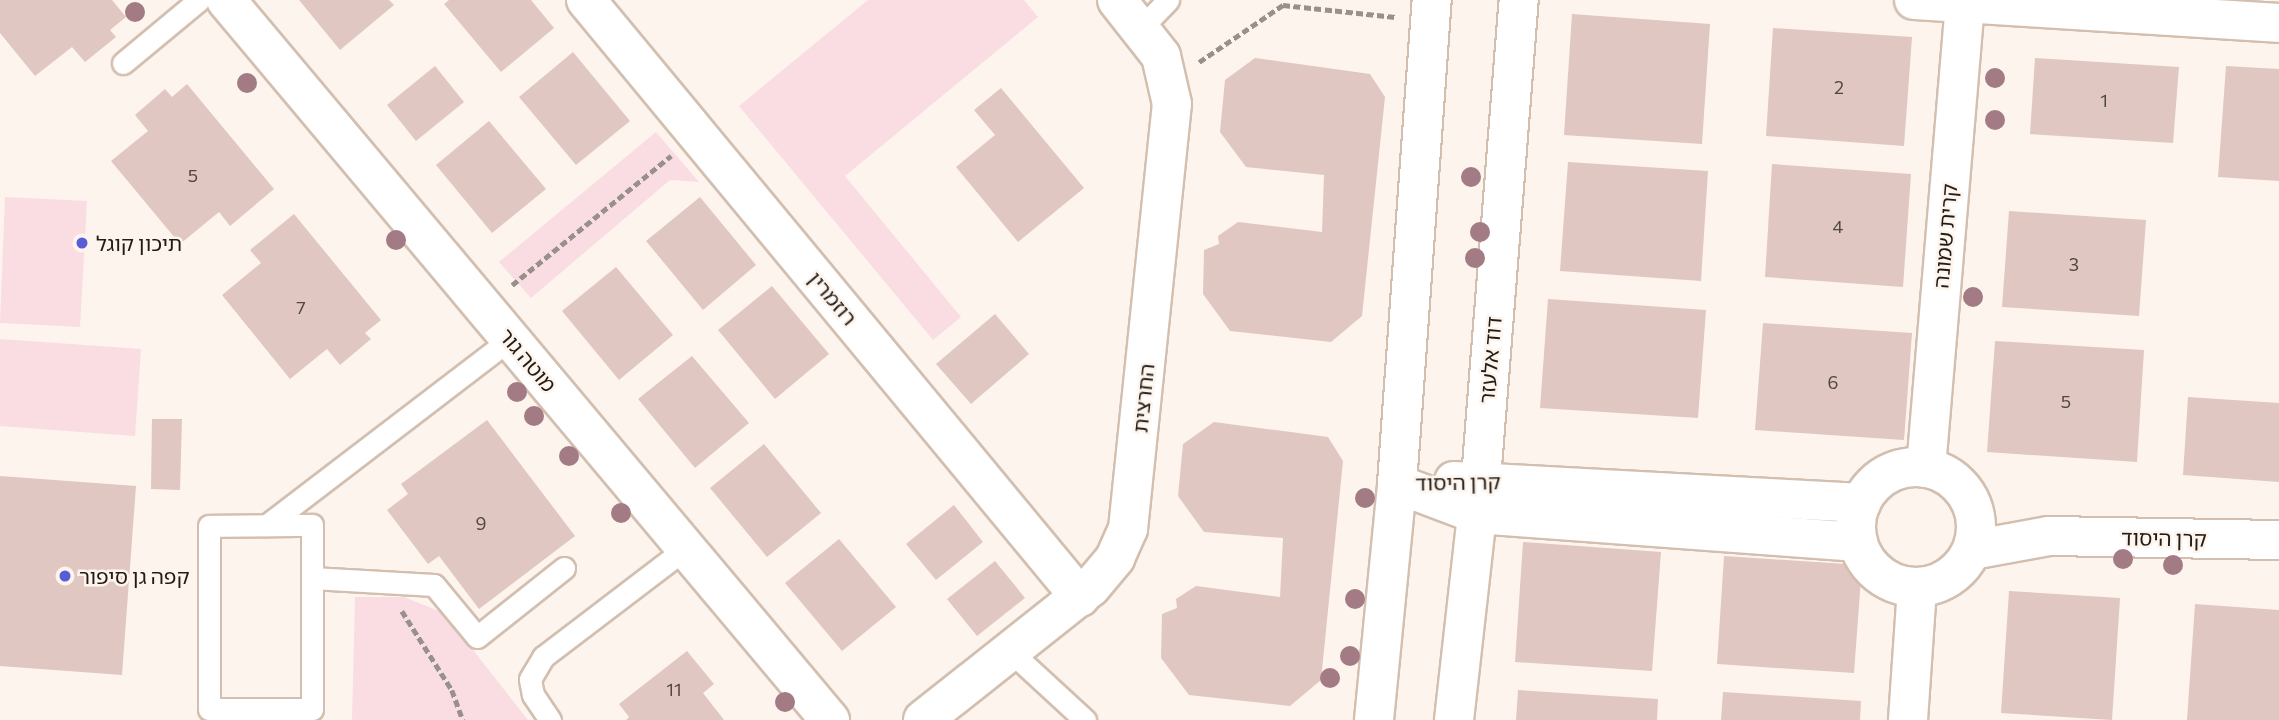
<!DOCTYPE html>
<html>
<head>
<meta charset="utf-8">
<style>
	body { margin:0 }
	#map { position:relative; width:2279px; height:720px; overflow:hidden; background:#fcf4ed; font-family:Commissioner,"Noto Sans Hebrew",sans-serif }
	div>[style] { position:absolute }
	.green>* { inset:0; background:#fadde3 }
	.building>* { inset:0; background:#e1c7c1 }
	.path>* { height:4.5px; margin-top:-2.25px; transform-origin:0; background:repeating-linear-gradient(90deg,#98908a 0 7px,transparent 0 10.5px) }
	.roads { filter:drop-shadow(2px 0 #d3bfaf) drop-shadow(-2px 0 #d3bfaf) drop-shadow(0 2px #d3bfaf) drop-shadow(0 -2px #d3bfaf) }
	.lane>* { height:21px; margin:-10.5px; padding:0 10.5px; transform-origin:10.5px; border-radius:10.5px; background:#fff }
	.street>* { height:38px; margin:-19px; padding:0 19px; transform-origin:19px; border-radius:19px; background:#fff }
	.secondary>* { height:38px; margin:-19px; padding:0 19px; transform-origin:19px; border-radius:19px; background:#fff }
	.secondary>.ring { margin:-19px; padding:0; box-sizing:content-box; background:none; border:38px solid #fff; border-radius:50% }
	.trees>* { width:20px; height:20px; margin:-10px; border-radius:50%; background:#a37b84 }
	.dots>* { width:19px; height:19px; translate:-50% -50%; box-sizing:border-box; border:4px solid #fcf4ed; border-radius:50% }
	span { translate:-50% -50%; white-space:nowrap; text-align:center; line-height:1.15; -webkit-text-stroke:5px #fcf4ed; paint-order:stroke }
	.number-label { font-size:18px; color:#524741 }
	.number-label span { -webkit-text-stroke-width:0 }
	.street-label { font-size:21px; color:#231c16 }
	.poi-label { font-size:21px; color:#231c16 }
	.left { translate:0 -50%; text-align:left }
</style>
</head>
<body>
<div id="map">
	<div class="green">
		<div style="clip-path:polygon(868px 0,1024px 0,1038px 17px,845px 176px,961px 317px,933px 340px,739px 106px)"></div>
		<div style="clip-path:polygon(656px 132px,699px 182px,670px 180px,531px 298px,499px 262px)"></div>
		<div style="clip-path:polygon(5px 197px,87px 201px,80px 327px,0 323px)"></div>
		<div style="clip-path:polygon(0 339px,141px 349px,135px 436px,0 426px)"></div>
		<div style="clip-path:polygon(355px 597px,404px 597px,444px 613px,528px 720px,352px 720px)"></div>
	</div>
	<div class="building">
		<div style="clip-path:polygon(0 0,112px 0,126px 17px,110px 30px,116px 37px,85px 62px,72px 47px,35px 76px,0 33px)"></div>
		<div style="clip-path:polygon(299px 0,389px 0,394px 5px,340px 50px)"></div>
		<div style="clip-path:polygon(449px 0,531px 0,554px 28px,501px 72px,444px 4px)"></div>
		<div style="clip-path:polygon(1572px 14px,1710px 24px,1702px 144px,1564px 135px)"></div>
		<div style="clip-path:polygon(1773px 28px,1912px 37px,1904px 146px,1766px 136px)"></div>
		<div style="clip-path:polygon(573px 52px,630px 121px,576px 165px,519px 97px)"></div>
		<div style="clip-path:polygon(1255px 58px,1370px 74px,1385px 97px,1362px 316px,1331px 342px,1230px 331px,1203px 294px,1204px 250px,1219px 244px,1218px 236px,1238px 222px,1322px 232px,1324px 175px,1246px 167px,1220px 132px,1225px 80px)"></div>
		<div style="clip-path:polygon(2035px 58px,2179px 67px,2173px 143px,2030px 134px)"></div>
		<div style="clip-path:polygon(435px 66px,464px 102px,416px 141px,387px 105px)"></div>
		<div style="clip-path:polygon(2226px 66px,2279px 69px,2279px 181px,2218px 177px)"></div>
		<div style="clip-path:polygon(187px 84px,274px 189px,230px 226px,219px 212px,180px 244px,111px 161px,148px 131px,135px 115px,165px 89px,172px 97px)"></div>
		<div style="clip-path:polygon(1001px 88px,1084px 188px,1018px 242px,956px 167px,995px 135px,974px 110px)"></div>
		<div style="clip-path:polygon(489px 121px,546px 189px,492px 233px,436px 165px)"></div>
		<div style="clip-path:polygon(1568px 162px,1708px 171px,1701px 281px,1560px 271px)"></div>
		<div style="clip-path:polygon(1772px 164px,1911px 174px,1903px 287px,1765px 277px)"></div>
		<div style="clip-path:polygon(700px 197px,756px 265px,703px 310px,646px 241px)"></div>
		<div style="clip-path:polygon(2009px 211px,2146px 220px,2139px 316px,2002px 307px)"></div>
		<div style="clip-path:polygon(294px 214px,381px 320px,365px 333px,371px 339px,340px 365px,327px 349px,290px 379px,222px 295px,261px 263px,250px 250px)"></div>
		<div style="clip-path:polygon(616px 267px,673px 335px,619px 380px,562px 311px)"></div>
		<div style="clip-path:polygon(772px 286px,829px 354px,775px 399px,718px 330px)"></div>
		<div style="clip-path:polygon(1548px 299px,1706px 310px,1698px 418px,1540px 408px)"></div>
		<div style="clip-path:polygon(995px 314px,1029px 354px,971px 404px,936px 364px)"></div>
		<div style="clip-path:polygon(1763px 323px,1912px 333px,1904px 440px,1755px 430px)"></div>
		<div style="clip-path:polygon(1995px 341px,2144px 350px,2137px 462px,1987px 452px)"></div>
		<div style="clip-path:polygon(692px 356px,749px 423px,695px 468px,638px 399px)"></div>
		<div style="clip-path:polygon(2188px 397px,2279px 403px,2279px 482px,2183px 475px)"></div>
		<div style="clip-path:polygon(152px 419px,182px 419px,180px 490px,151px 489px)"></div>
		<div style="clip-path:polygon(487px 420px,575px 536px,479px 609px,439px 556px,428px 564px,387px 510px,408px 494px,401px 484px)"></div>
		<div style="clip-path:polygon(1214px 422px,1328px 437px,1343px 461px,1321px 680px,1290px 706px,1189px 695px,1161px 658px,1162px 614px,1177px 608px,1176px 599px,1196px 586px,1280px 597px,1283px 538px,1204px 532px,1178px 496px,1183px 444px)"></div>
		<div style="clip-path:polygon(764px 444px,821px 513px,767px 557px,710px 488px)"></div>
		<div style="clip-path:polygon(0 476px,136px 486px,122px 675px,0 666px)"></div>
		<div style="clip-path:polygon(954px 505px,983px 542px,936px 580px,906px 544px)"></div>
		<div style="clip-path:polygon(839px 539px,896px 607px,842px 651px,785px 583px)"></div>
		<div style="clip-path:polygon(1523px 542px,1661px 552px,1652px 671px,1515px 662px)"></div>
		<div style="clip-path:polygon(1724px 556px,1862px 565px,1854px 673px,1717px 664px)"></div>
		<div style="clip-path:polygon(995px 561px,1025px 598px,977px 636px,947px 599px)"></div>
		<div style="clip-path:polygon(2009px 591px,2120px 598px,2112px 720px,2001px 713px)"></div>
		<div style="clip-path:polygon(2195px 604px,2279px 610px,2279px 720px,2187px 720px)"></div>
		<div style="clip-path:polygon(687px 651px,714px 684px,703px 693px,724px 720px,626px 720px,629px 717px,619px 704px)"></div>
		<div style="clip-path:polygon(1518px 690px,1658px 699px,1657px 720px,1516px 720px)"></div>
		<div style="clip-path:polygon(1723px 692px,1861px 701px,1860px 720px,1721px 720px)"></div>
	</div>
	<div class="path">
		<div style="left:1199px;top:62px;width:102px;rotate:-34.2deg"></div>
		<div style="left:1283px;top:5px;width:113px;rotate:6.1deg"></div>
		<div style="left:512px;top:285px;width:205px;rotate:-39.1deg"></div>
		<div style="left:402px;top:611px;width:93px;rotate:57.7deg"></div>
		<div style="left:452px;top:690px;width:32px;rotate:70deg"></div>
	</div>
	<div class="roads">
		<div class="lane">
			<div style="left:1141px;top:28px;width:39px;rotate:-46deg"></div>
			<div style="left:123px;top:63px;width:99px;rotate:-39.7deg"></div>
			<div style="left:267px;top:525px;width:306px;rotate:-37.4deg"></div>
			<div style="left:312px;top:525px;width:184px;rotate:90deg"></div>
			<div style="left:312px;top:709px;width:103px;rotate:180deg"></div>
			<div style="left:209px;top:709px;width:183px;rotate:-90deg"></div>
			<div style="left:209px;top:526px;width:103px;rotate:-0.6deg"></div>
			<div style="left:312px;top:578px;width:122px;rotate:3.3deg"></div>
			<div style="left:434px;top:585px;width:67px;rotate:50.4deg"></div>
			<div style="left:477px;top:637px;width:111px;rotate:-38.4deg"></div>
			<div style="left:1010px;top:651px;width:102px;rotate:42.6deg"></div>
			<div style="left:550px;top:720px;width:30px;rotate:-124deg"></div>
			<div style="left:533px;top:695px;width:16px;rotate:-101deg"></div>
			<div style="left:530px;top:679px;width:26px;rotate:-59deg"></div>
			<div style="left:543px;top:657px;width:180px;rotate:-37.3deg"></div>
		</div>
		<div class="street">
			<div style="left:226px;top:0;width:940px;rotate:50.01deg"></div>
			<div style="left:586px;top:0;width:775px;rotate:50.39deg"></div>
			<div style="left:1914px;top:0;width:366px;rotate:3.6deg"></div>
			<div style="left:1926px;top:468px;width:466px;rotate:-85.2deg"></div>
			<div style="left:923px;top:720px;width:214px;rotate:-38.4deg"></div>
			<div style="left:1091px;top:587px;width:38px;rotate:-50deg"></div>
			<div style="left:1115px;top:558px;width:32px;rotate:-66deg"></div>
			<div style="left:1128px;top:529px;width:427px;rotate:-84.1deg"></div>
			<div style="left:1172px;top:104px;width:49px;rotate:-102.9deg"></div>
			<div style="left:1161px;top:56px;width:71px;rotate:-128.2deg"></div>
			<div style="left:1908px;top:720px;width:133px;rotate:-86.1deg"></div>
		</div>
		<div class="secondary">
			<div class="ring" style="left:1856px;top:467px;width:82px;height:82px"></div>
			<div style="left:1454px;top:481px;width:408px;rotate:3.1deg"></div>
			<div style="left:1397px;top:484px;width:85px;rotate:20.6deg"></div>
			<div style="left:1477px;top:514px;width:382px;rotate:4.2deg"></div>
			<div style="left:1972px;top:550px;width:78px;rotate:-10.3deg"></div>
			<div style="left:2049px;top:536px;width:230px;rotate:1deg"></div>
			<div style="left:1374px;top:720px;width:237px;rotate:-84.4deg"></div>
			<div style="left:1397px;top:484px;width:485px;rotate:-85.9deg"></div>
			<div style="left:1454px;top:720px;width:243px;rotate:-83.6deg"></div>
			<div style="left:1481px;top:479px;width:481px;rotate:-85.5deg"></div>
		</div>
	</div>
	<div class="trees">
		<div style="left:135px;top:12px"></div>
		<div style="left:1995px;top:78px"></div>
		<div style="left:247px;top:83px"></div>
		<div style="left:1995px;top:120px"></div>
		<div style="left:1471px;top:177px"></div>
		<div style="left:1480px;top:232px"></div>
		<div style="left:396px;top:240px"></div>
		<div style="left:1475px;top:258px"></div>
		<div style="left:1973px;top:297px"></div>
		<div style="left:517px;top:392px"></div>
		<div style="left:534px;top:416px"></div>
		<div style="left:569px;top:456px"></div>
		<div style="left:1365px;top:498px"></div>
		<div style="left:621px;top:513px"></div>
		<div style="left:2123px;top:559px"></div>
		<div style="left:2173px;top:565px"></div>
		<div style="left:1355px;top:599px"></div>
		<div style="left:1350px;top:656px"></div>
		<div style="left:1330px;top:678px"></div>
		<div style="left:785px;top:702px"></div>
	</div>
	<div class="dots">
		<div style="left:82px;top:243px;background:#575dd5"></div>
		<div style="left:65px;top:576px;background:#575dd5"></div>
	</div>
	<div class="number-label">
		<span style="left:1839px;top:87px">2</span>
		<span style="left:2104px;top:100px">1</span>
		<span style="left:193px;top:175px">5</span>
		<span style="left:1838px;top:226px">4</span>
		<span style="left:2074px;top:264px">3</span>
		<span style="left:301px;top:307px">7</span>
		<span style="left:1833px;top:382px">6</span>
		<span style="left:2066px;top:401px">5</span>
		<span style="left:481px;top:523px">9</span>
		<span style="left:674px;top:689px">11</span>
	</div>
	<div class="street-label">
		<span style="left:1945px;top:236px;rotate:-85deg">קרית שמונה</span>
		<span style="left:833px;top:298px;rotate:50deg">רוזמרין</span>
		<span style="left:528px;top:360px;rotate:50deg">מוטה גור</span>
		<span style="left:1490px;top:360px;rotate:-85deg">דוד אלעזר</span>
		<span style="left:1143px;top:398px;rotate:-84deg">החרצית</span>
		<span style="left:1458px;top:482px;rotate:-1deg">קרן היסוד</span>
		<span style="left:2164px;top:538px;rotate:1deg">קרן היסוד</span>
	</div>
	<div class="poi-label">
		<span class="left" style="left:96px;top:243px">תיכון קוגל</span>
		<span class="left" style="left:79px;top:576px">קפה גן סיפור</span>
	</div>
</div>
</body>
</html>
